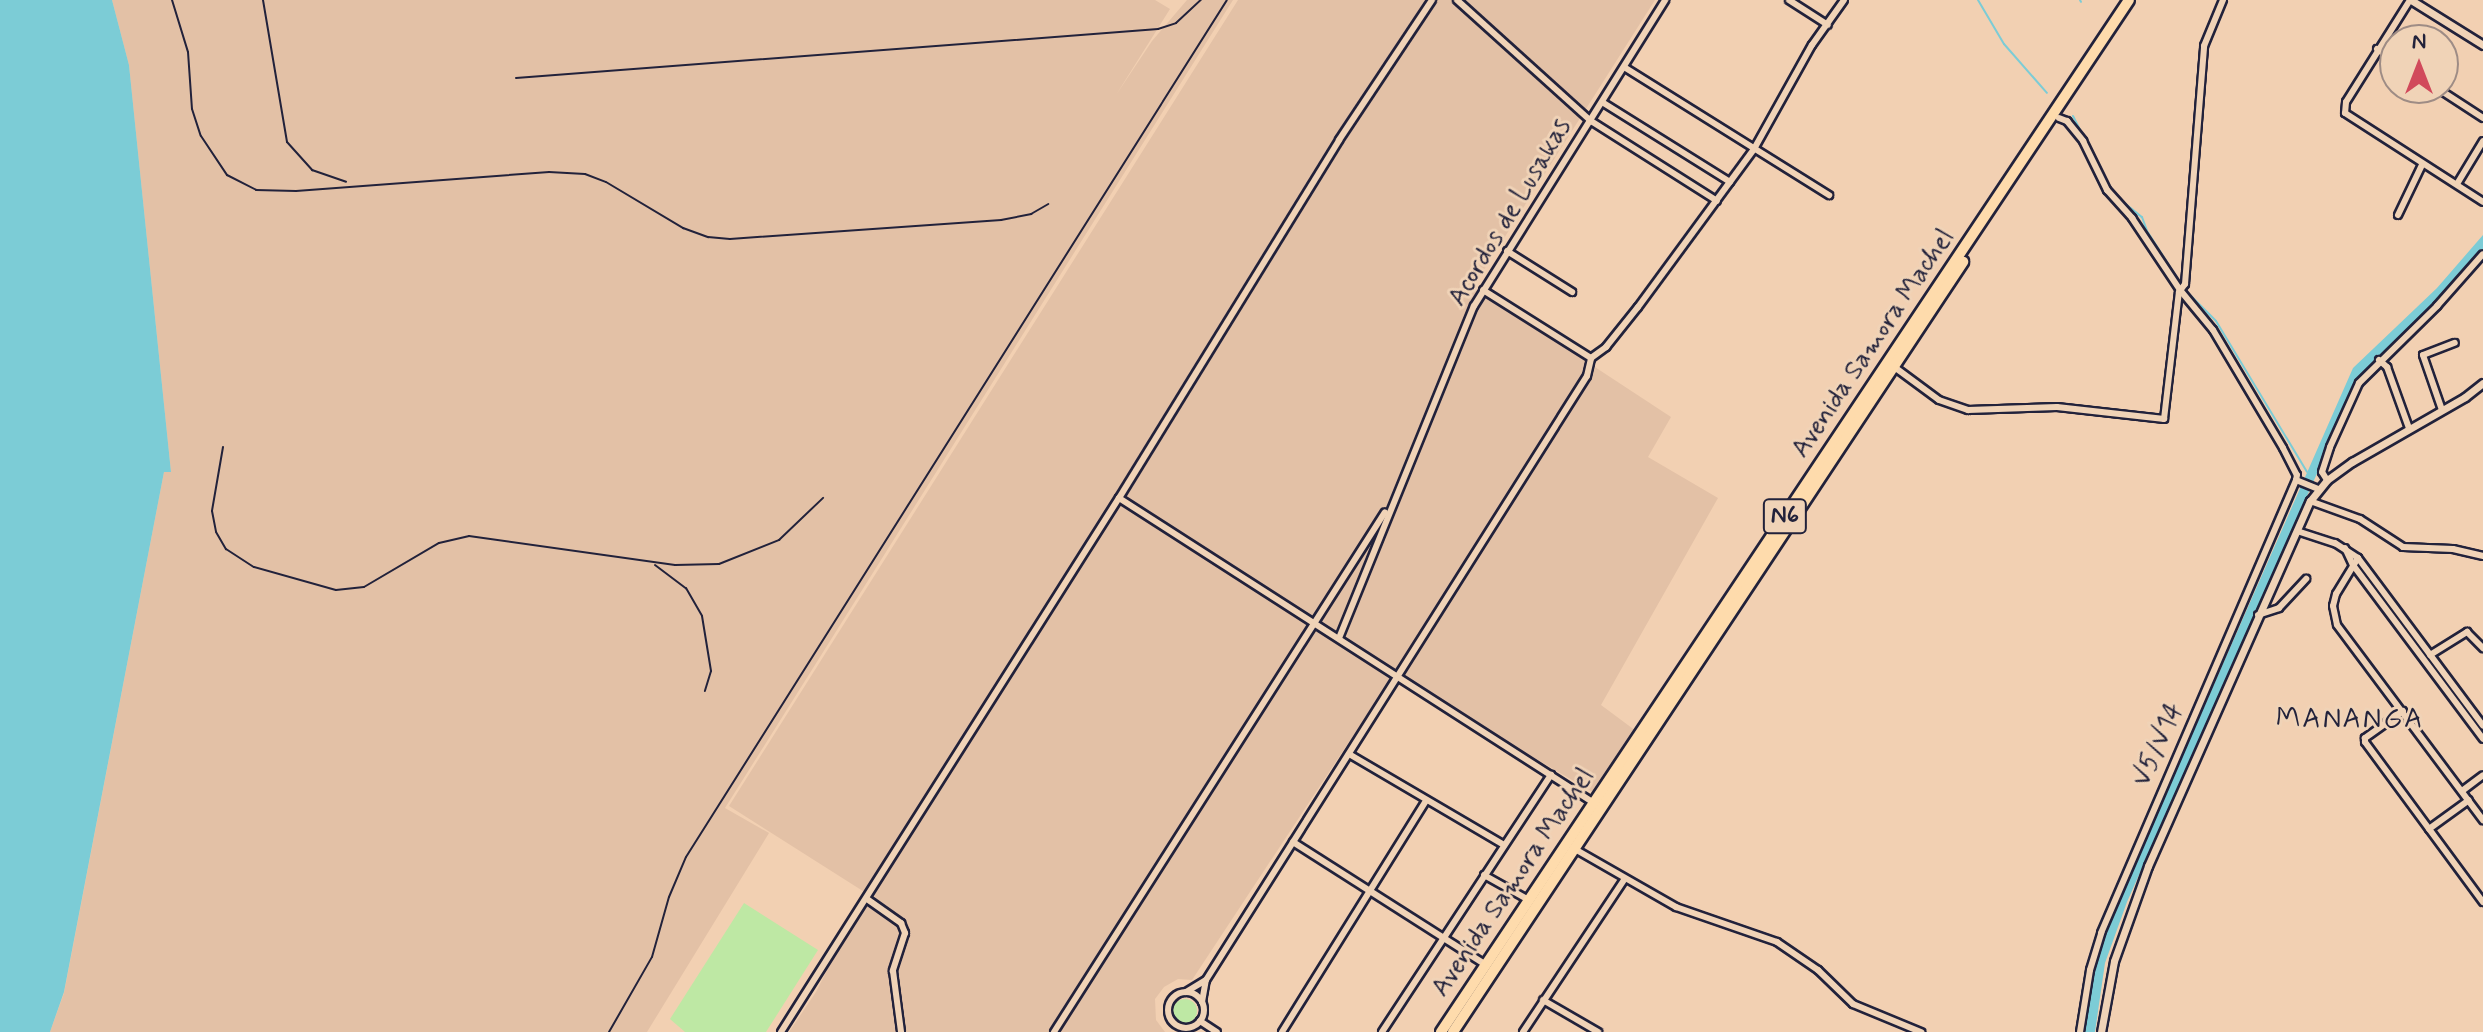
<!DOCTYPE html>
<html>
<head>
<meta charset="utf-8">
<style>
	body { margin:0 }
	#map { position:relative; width:2483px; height:1032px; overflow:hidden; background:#f2d0b2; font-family:Mynerve,sans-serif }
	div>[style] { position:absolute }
	.built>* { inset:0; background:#e3c1a6 }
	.green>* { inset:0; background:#bee8a4 }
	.round { border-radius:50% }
	.water>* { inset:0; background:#7cccd6 }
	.stream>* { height:2px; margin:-1px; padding:0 1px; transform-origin:1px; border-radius:1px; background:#7cccd6 }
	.roads { filter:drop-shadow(2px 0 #22223b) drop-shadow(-2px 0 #22223b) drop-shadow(0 2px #22223b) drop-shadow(0 -2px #22223b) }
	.minor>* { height:6px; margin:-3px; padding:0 3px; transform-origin:3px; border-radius:3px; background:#f0d3b7 }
	.minor>.ring { margin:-3px; padding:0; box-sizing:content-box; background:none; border:6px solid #f0d3b7; border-radius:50% }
	.tertiary>* { height:7px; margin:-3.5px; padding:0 3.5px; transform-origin:3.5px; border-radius:3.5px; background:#f0d3b7 }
	.trunk>* { height:10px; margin:-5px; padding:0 5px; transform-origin:5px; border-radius:5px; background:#fedbac }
	.rail>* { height:2px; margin:-1px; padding:0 1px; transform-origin:1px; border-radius:1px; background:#22223b }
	span { translate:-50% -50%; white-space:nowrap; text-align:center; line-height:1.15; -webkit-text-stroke:6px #f0d3b7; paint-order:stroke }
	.shield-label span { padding:2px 6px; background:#f0d3b7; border:2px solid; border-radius:6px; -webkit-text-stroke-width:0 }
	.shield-label { font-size:24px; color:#22223b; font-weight:700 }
	.street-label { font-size:26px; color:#22223b }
	.neighbourhood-label { font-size:28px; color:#22223b; letter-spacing:2px }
	.north { position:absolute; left:2379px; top:24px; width:80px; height:80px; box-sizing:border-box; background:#f0d3b7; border:2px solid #9e8c85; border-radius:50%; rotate:0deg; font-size:22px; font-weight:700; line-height:32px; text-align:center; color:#22223b }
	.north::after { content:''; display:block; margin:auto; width:28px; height:36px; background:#d1495b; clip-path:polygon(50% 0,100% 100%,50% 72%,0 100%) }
</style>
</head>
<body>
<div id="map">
	<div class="built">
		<div style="clip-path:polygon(112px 0,1155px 0,1170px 9px,1116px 95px,1152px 41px,1187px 0,1233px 0,725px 808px,769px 833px,647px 1032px,50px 1032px,64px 993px,164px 472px,171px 472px,129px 65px)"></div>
		<div style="clip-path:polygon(1238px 0,1655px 0,1473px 287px,1671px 417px,1648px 457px,1718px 498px,1601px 705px,1636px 731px,1596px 794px,1393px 675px,1192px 980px,1178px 979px,1164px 987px,1155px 999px,1156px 1020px,1165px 1032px,789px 1032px,816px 992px,866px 893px,729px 806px)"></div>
	</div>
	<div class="green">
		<div style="clip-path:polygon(744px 903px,818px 950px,766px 1032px,685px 1032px,670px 1019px)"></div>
		<div class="round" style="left:1173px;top:999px;width:24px;height:24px"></div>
	</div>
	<div class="water">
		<div style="clip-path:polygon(0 0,112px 0,129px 65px,171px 472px,164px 472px,64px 992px,50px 1032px,0 1032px)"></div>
		<div style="clip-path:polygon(2483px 235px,2483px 249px,2435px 305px,2379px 356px,2358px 381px,2127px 902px,2105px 963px,2095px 1032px,2083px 1032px,2091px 977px,2106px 930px,2353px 368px,2437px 288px)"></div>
	</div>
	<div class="stream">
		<div style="left:1978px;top:0;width:51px;rotate:59.4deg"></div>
		<div style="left:2004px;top:44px;width:65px;rotate:48.7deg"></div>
		<div style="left:2080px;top:0;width:2px;rotate:63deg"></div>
		<div style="left:2073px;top:116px;width:39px;rotate:63deg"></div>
		<div style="left:2117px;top:197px;width:32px;rotate:39deg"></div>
		<div style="left:2142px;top:217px;width:15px;rotate:70deg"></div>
		<div style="left:2147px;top:231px;width:63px;rotate:57.3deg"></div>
		<div style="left:2184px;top:289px;width:45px;rotate:45deg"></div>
		<div style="left:2216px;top:321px;width:176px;rotate:58.9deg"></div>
	</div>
	<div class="roads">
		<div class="minor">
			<div style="left:1457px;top:0;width:181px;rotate:42.1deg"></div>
			<div style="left:1591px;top:121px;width:149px;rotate:32.4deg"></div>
			<div style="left:1789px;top:0;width:46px;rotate:32.7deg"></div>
			<div style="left:2410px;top:0;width:120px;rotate:122.1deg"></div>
			<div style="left:2346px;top:102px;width:11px;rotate:95deg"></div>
			<div style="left:2345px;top:113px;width:164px;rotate:32.8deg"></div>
			<div style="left:2377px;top:49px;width:22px;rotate:34deg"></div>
			<div style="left:1624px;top:67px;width:242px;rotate:32deg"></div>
			<div style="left:2437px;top:88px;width:55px;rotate:33.1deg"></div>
			<div style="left:1602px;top:102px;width:151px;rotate:32deg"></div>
			<div style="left:2059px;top:118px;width:9px;rotate:21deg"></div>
			<div style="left:2067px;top:121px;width:26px;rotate:51deg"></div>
			<div style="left:2083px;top:141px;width:55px;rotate:63.9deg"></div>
			<div style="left:2107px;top:190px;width:38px;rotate:48deg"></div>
			<div style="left:2132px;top:218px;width:87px;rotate:56.3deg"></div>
			<div style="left:2180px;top:290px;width:52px;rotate:50.5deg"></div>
			<div style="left:2213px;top:330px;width:137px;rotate:59.3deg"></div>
			<div style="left:2283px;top:448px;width:30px;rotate:63deg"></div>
			<div style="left:2297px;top:475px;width:5px;rotate:101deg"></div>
			<div style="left:2457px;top:184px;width:50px;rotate:-58.8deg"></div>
			<div style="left:2398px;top:215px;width:55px;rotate:-64.4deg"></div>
			<div style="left:1507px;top:251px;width:77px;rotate:32.2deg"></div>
			<div style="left:1483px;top:290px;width:128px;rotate:32.2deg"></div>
			<div style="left:2379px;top:360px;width:11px;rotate:41deg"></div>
			<div style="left:2387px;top:367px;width:65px;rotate:70.2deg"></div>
			<div style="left:1893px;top:366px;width:57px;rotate:36.5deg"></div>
			<div style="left:1939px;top:400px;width:31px;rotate:19deg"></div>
			<div style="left:1968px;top:410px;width:89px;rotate:-1.9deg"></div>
			<div style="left:2057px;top:407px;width:108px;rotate:6.4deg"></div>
			<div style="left:2164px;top:419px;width:128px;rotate:-83.3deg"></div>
			<div style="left:2179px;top:292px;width:10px;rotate:-53deg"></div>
			<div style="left:2185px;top:284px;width:239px;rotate:-85.4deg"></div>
			<div style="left:2204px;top:46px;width:50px;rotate:-67.6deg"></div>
			<div style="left:2442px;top:410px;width:58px;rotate:-109.1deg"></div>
			<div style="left:2423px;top:355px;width:34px;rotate:-21deg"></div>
			<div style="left:2296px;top:480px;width:24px;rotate:22deg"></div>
			<div style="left:2327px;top:480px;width:9px;rotate:-122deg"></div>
			<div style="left:2322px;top:472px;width:26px;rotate:-72deg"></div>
			<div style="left:2330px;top:447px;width:70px;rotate:-65.6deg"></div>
			<div style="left:2359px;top:383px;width:110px;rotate:-44.6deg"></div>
			<div style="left:2437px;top:306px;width:69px;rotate:-48.5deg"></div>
			<div style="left:1119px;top:498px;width:564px;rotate:32.7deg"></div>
			<div style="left:2310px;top:501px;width:53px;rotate:19.8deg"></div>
			<div style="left:2360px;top:519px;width:51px;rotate:33.1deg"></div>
			<div style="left:2403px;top:547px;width:50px;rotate:2.3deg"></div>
			<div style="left:2453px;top:549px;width:31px;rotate:13deg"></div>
			<div style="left:2297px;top:531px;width:40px;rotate:18deg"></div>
			<div style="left:2335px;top:543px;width:27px;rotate:33deg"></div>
			<div style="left:2358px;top:558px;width:209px;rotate:53.3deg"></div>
			<div style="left:2345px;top:548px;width:19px;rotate:65deg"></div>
			<div style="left:2353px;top:565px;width:217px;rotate:53.2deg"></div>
			<div style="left:2358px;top:558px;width:42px;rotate:121.4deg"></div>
			<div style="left:2336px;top:594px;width:12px;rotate:104deg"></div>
			<div style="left:2333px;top:606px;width:19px;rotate:78deg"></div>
			<div style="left:2337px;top:625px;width:244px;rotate:53.2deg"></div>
			<div style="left:2258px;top:615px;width:22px;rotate:-18deg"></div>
			<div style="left:2279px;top:608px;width:40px;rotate:-47deg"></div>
			<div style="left:1339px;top:638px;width:358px;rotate:-67.9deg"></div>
			<div style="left:1474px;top:306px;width:361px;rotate:-58deg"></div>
			<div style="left:2430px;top:655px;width:44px;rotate:-31.9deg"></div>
			<div style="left:2467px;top:632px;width:23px;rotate:45deg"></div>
			<div style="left:2403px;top:711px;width:47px;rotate:144.6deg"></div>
			<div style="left:2365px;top:738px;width:4px;rotate:90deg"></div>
			<div style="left:2365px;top:742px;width:199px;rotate:53.6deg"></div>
			<div style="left:1349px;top:754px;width:180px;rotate:30.4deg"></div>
			<div style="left:2462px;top:791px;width:26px;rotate:-37deg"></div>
			<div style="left:2429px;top:829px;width:49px;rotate:-35.9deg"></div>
			<div style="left:1293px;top:842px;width:229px;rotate:32.5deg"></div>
			<div style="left:1573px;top:848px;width:119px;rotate:29.8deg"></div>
			<div style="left:1676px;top:907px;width:107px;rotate:19.1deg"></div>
			<div style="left:1777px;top:942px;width:50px;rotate:34.3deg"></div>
			<div style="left:1818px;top:970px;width:49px;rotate:44.2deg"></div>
			<div style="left:1853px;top:1004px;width:74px;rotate:22.4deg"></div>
			<div style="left:1484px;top:875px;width:51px;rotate:29.1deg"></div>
			<div style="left:867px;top:899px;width:42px;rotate:35.2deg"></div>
			<div style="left:901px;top:923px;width:11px;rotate:68deg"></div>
			<div style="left:905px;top:933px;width:40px;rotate:108deg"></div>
			<div style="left:893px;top:971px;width:62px;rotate:82.5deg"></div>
			<div style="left:1186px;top:992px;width:23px;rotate:-31deg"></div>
			<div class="ring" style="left:1168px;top:992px;width:30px;height:30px"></div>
			<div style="left:1543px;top:1000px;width:64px;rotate:30.2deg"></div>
			<div style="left:1202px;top:1002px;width:22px;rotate:-80deg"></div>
			<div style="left:1206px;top:980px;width:714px;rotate:-57.76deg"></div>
			<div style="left:1587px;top:376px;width:18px;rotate:-77deg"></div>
			<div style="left:1591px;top:358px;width:19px;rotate:-36deg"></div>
			<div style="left:1606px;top:347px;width:51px;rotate:-51.3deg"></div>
			<div style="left:1638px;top:307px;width:196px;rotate:-53.7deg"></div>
			<div style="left:1754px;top:149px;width:119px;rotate:-60.9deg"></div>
			<div style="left:1812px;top:45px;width:55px;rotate:-54.6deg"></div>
			<div style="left:1200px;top:1021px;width:20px;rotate:33deg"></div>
			<div style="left:781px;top:1032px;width:632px;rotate:-57.67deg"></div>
			<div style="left:1119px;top:498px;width:420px;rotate:-58.4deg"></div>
			<div style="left:1339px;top:140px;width:168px;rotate:-56.4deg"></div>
			<div style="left:1054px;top:1032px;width:616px;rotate:-57.52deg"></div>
			<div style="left:1282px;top:1032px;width:272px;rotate:-58.1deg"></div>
			<div style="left:1382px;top:1032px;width:308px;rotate:-56.7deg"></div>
			<div style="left:1523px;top:1032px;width:182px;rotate:-56.4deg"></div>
			<div style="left:2080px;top:1032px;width:63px;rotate:-80.8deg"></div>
			<div style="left:2090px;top:970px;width:39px;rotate:-73deg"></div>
			<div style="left:2101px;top:933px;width:493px;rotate:-66.7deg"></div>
		</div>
		<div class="tertiary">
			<div style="left:2411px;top:0;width:85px;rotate:32deg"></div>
			<div style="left:2101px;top:1032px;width:72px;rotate:-79.6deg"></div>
			<div style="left:2114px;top:961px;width:101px;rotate:-70.3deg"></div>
			<div style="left:2148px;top:866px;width:399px;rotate:-66.1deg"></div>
			<div style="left:2310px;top:501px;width:27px;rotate:-51deg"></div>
			<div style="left:2327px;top:480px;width:31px;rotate:-36deg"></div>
			<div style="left:2352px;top:462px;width:130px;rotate:-29.9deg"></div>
			<div style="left:2465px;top:397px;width:23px;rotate:-38deg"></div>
		</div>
		<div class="trunk">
			<div style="left:1441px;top:1032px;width:1240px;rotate:-56.31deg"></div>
			<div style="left:1453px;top:1032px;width:924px;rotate:-56.48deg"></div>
		</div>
	</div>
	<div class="rail">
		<div style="left:172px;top:0;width:54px;rotate:72.9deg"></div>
		<div style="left:188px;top:52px;width:57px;rotate:86deg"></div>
		<div style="left:192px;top:109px;width:28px;rotate:72deg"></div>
		<div style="left:201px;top:136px;width:47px;rotate:56.3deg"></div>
		<div style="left:227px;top:175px;width:33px;rotate:27deg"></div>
		<div style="left:256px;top:190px;width:40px;rotate:1.4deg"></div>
		<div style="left:296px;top:191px;width:254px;rotate:-4.3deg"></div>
		<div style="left:549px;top:172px;width:36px;rotate:3deg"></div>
		<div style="left:585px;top:174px;width:22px;rotate:21deg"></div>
		<div style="left:606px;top:182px;width:90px;rotate:30.9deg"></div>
		<div style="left:683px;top:228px;width:27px;rotate:20deg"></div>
		<div style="left:708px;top:237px;width:22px;rotate:5deg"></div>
		<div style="left:730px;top:239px;width:272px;rotate:-4deg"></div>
		<div style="left:1001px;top:220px;width:31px;rotate:-11deg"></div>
		<div style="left:1031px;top:214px;width:20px;rotate:-30deg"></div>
		<div style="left:263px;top:0;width:144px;rotate:80.4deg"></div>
		<div style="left:287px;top:142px;width:38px;rotate:48deg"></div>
		<div style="left:312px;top:170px;width:36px;rotate:19deg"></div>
		<div style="left:516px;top:78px;width:644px;rotate:-4.36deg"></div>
		<div style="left:1158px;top:29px;width:19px;rotate:-18deg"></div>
		<div style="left:1176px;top:23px;width:34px;rotate:-43deg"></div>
		<div style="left:223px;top:447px;width:65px;rotate:99.8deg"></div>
		<div style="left:212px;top:511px;width:21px;rotate:79deg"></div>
		<div style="left:216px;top:532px;width:20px;rotate:60deg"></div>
		<div style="left:226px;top:549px;width:33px;rotate:33deg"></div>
		<div style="left:254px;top:567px;width:85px;rotate:15.7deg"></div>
		<div style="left:336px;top:590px;width:28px;rotate:-6deg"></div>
		<div style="left:364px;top:587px;width:87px;rotate:-30.4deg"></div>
		<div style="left:439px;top:543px;width:31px;rotate:-13deg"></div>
		<div style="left:469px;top:536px;width:208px;rotate:8deg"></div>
		<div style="left:675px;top:565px;width:44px;rotate:-1.3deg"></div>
		<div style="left:719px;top:564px;width:65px;rotate:-21.8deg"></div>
		<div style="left:779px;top:540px;width:61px;rotate:-43.7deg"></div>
		<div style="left:655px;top:565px;width:39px;rotate:37deg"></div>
		<div style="left:686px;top:588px;width:32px;rotate:60deg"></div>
		<div style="left:702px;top:616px;width:56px;rotate:80.7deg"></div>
		<div style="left:711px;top:671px;width:21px;rotate:107deg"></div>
		<div style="left:609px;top:1032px;width:86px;rotate:-60.2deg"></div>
		<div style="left:652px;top:957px;width:62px;rotate:-74.2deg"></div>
		<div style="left:669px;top:897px;width:43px;rotate:-67deg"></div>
		<div style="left:686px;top:857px;width:1013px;rotate:-57.74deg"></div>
	</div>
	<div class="shield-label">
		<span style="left:1785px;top:516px">N6</span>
	</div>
	<div class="street-label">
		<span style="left:1511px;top:213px;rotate:-59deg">Acordos de Lusakas</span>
		<span style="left:1874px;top:344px;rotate:-56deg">Avenida Samora Machel</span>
		<span style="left:2159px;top:745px;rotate:-66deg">V5/V14</span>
		<span style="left:1514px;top:883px;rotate:-56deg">Avenida Samora Machel</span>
	</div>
	<div class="neighbourhood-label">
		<span style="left:2350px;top:720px">MANANGA</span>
	</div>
	<div class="north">N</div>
</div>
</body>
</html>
